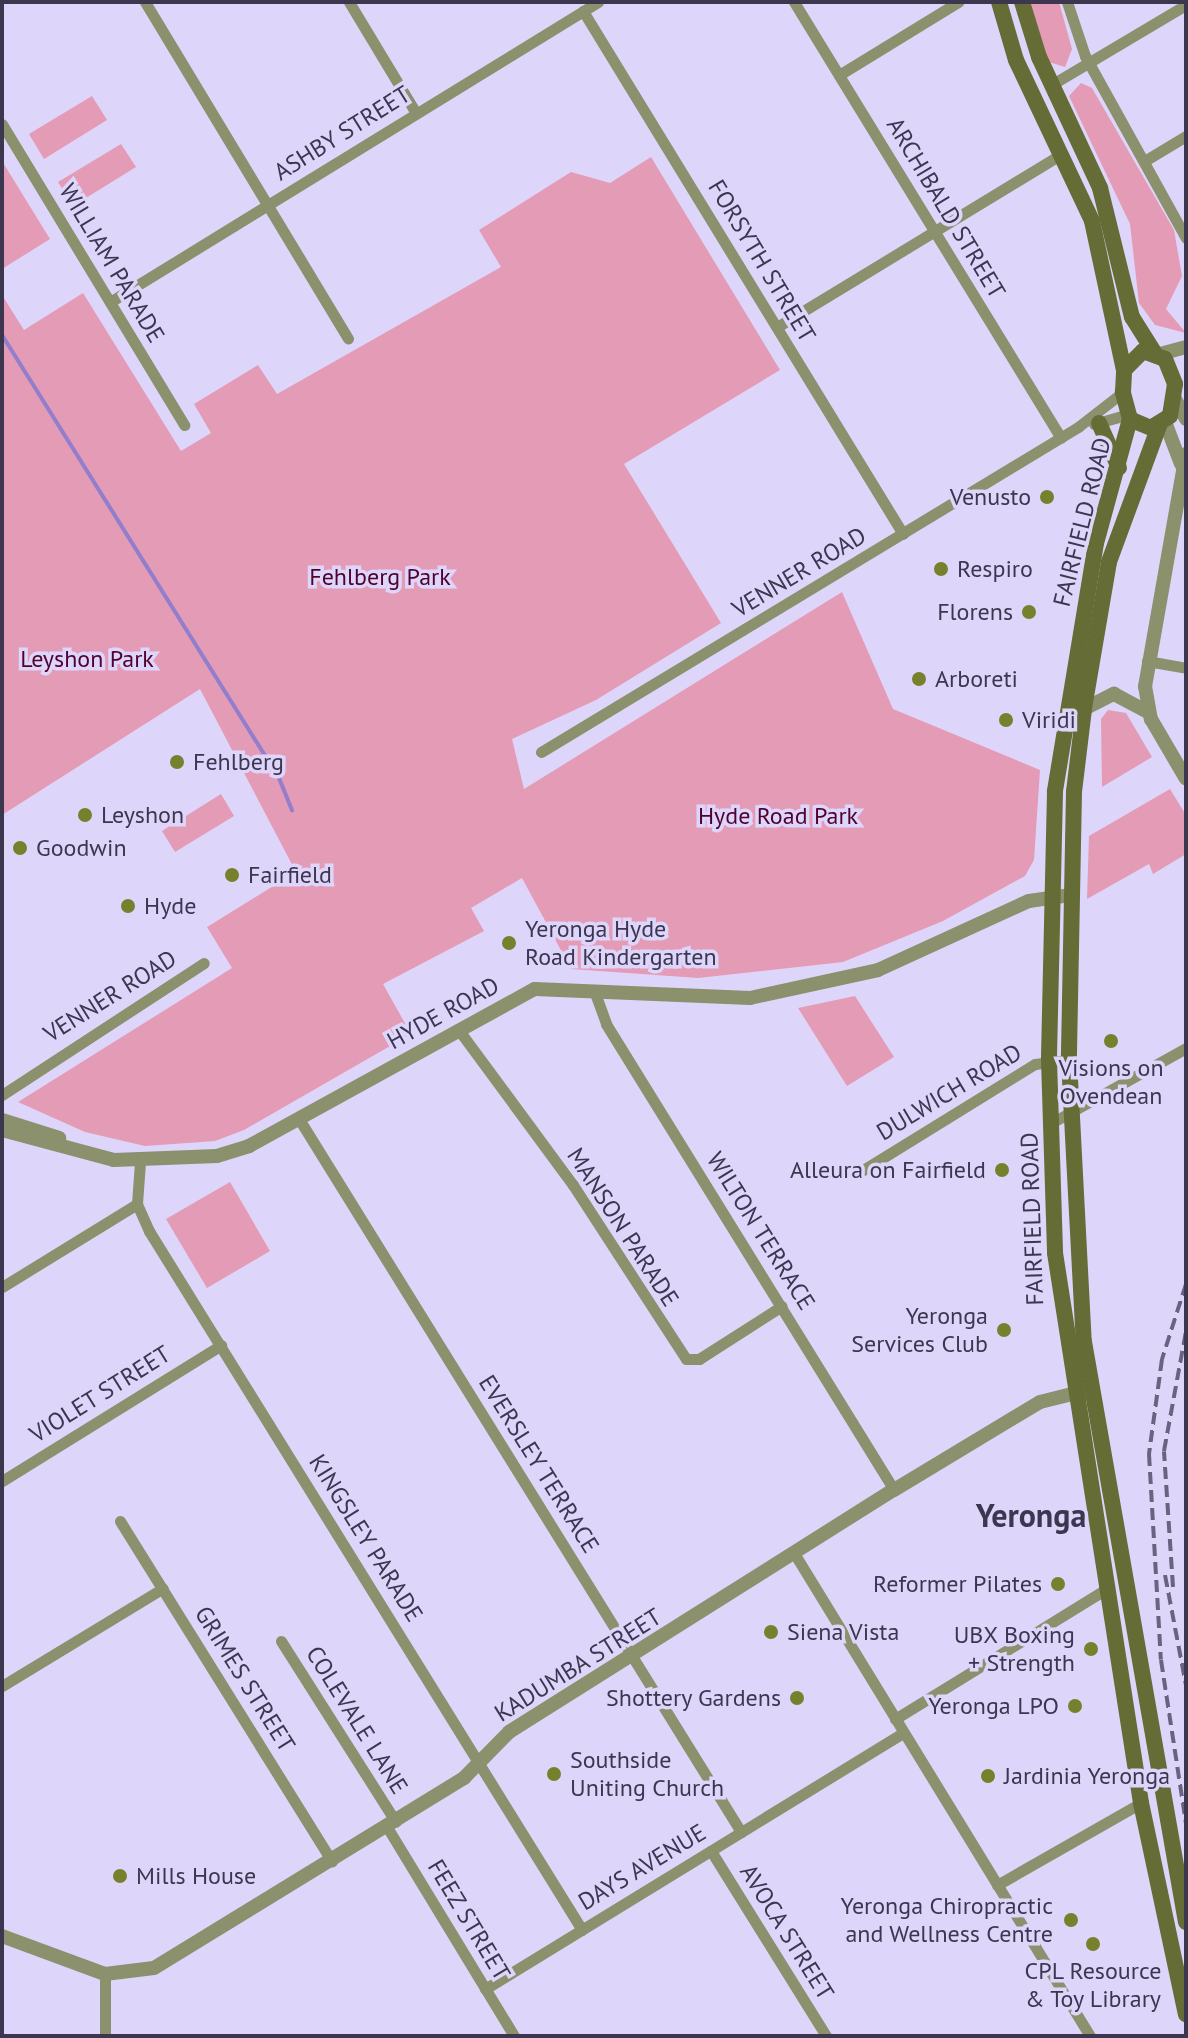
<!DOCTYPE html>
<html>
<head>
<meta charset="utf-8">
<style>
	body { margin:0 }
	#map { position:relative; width:1188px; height:2038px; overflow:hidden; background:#ded5fb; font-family:"PT Sans",sans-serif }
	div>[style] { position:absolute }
	.green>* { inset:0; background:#e49bb6 }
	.stream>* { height:4px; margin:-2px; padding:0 2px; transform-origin:2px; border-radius:2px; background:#927eca }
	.minor>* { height:11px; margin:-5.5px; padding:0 5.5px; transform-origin:5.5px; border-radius:5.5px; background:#8b906d }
	.tertiary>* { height:14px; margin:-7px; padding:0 7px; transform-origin:7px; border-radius:7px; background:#8b906d }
	.secondary>* { height:16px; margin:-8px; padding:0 8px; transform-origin:8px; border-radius:8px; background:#656c36 }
	.rail>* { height:4px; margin-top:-2px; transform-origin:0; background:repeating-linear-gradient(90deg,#6a6380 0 12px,transparent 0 18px) }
	.dots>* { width:22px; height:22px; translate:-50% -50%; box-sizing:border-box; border:4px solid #ded5fb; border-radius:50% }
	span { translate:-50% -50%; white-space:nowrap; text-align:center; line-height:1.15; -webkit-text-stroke:7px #ded5fb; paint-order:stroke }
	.street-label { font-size:24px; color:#3c364f }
	.poi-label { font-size:24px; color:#3c364f }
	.right { translate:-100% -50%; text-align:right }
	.left { translate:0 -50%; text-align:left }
	.park-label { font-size:24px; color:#50012c }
	.district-label { font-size:32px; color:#3c364f; font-weight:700 }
	.frame { position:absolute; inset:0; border:4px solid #3c364f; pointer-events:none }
</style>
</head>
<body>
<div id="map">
	<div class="green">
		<div style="clip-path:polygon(1030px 2px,1059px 2px,1072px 49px,1065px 67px,1049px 62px)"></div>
		<div style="clip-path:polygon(1081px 83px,1092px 88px,1174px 230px,1182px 276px,1166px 309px,1186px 333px,1155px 325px,1139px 303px,1130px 224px,1069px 96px)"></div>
		<div style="clip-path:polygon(92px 96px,107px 120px,44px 159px,29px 134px)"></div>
		<div style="clip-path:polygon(121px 144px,136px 167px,73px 206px,58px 182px)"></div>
		<div style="clip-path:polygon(651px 157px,780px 370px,624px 464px,721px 623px,596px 700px,512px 739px,524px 789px,842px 592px,893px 709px,1040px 770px,1034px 860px,1025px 876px,943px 921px,843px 962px,698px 978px,571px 969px,522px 878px,471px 908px,484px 931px,383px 984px,411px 1034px,244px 1130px,215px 1141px,145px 1146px,85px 1132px,18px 1102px,232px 968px,207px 927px,296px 872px,200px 689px,2px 815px,2px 295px,24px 330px,83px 293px,181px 451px,211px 433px,194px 404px,258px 365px,277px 394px,501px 267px,479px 230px,571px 172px,610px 183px)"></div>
		<div style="clip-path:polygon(2px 161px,50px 239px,2px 269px)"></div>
		<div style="clip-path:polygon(1108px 710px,1126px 713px,1152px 757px,1102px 787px,1101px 719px)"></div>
		<div style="clip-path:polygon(1170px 789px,1186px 815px,1186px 854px,1153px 874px,1149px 864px,1087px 899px,1089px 836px)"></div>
		<div style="clip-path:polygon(221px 794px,234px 816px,175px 852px,162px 831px)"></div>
		<div style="clip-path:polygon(855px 996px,894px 1057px,847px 1086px,798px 1008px)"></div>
		<div style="clip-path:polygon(230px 1182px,270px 1251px,207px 1288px,166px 1219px)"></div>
	</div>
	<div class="stream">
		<div style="left:2px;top:335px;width:522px;rotate:57.98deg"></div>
		<div style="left:279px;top:778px;width:35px;rotate:68deg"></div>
	</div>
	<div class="minor">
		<div style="left:145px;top:2px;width:393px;rotate:58.9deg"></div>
		<div style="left:349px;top:2px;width:130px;rotate:58.9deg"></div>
		<div style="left:794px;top:2px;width:511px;rotate:58.52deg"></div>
		<div style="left:1067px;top:2px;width:57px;rotate:71.6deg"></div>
		<div style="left:1085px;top:56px;width:208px;rotate:61deg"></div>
		<div style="left:583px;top:11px;width:613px;rotate:58.54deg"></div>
		<div style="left:839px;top:75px;width:140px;rotate:-31.5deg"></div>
		<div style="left:1051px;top:85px;width:157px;rotate:-30.7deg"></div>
		<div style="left:2px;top:124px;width:352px;rotate:58.8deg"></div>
		<div style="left:1146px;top:160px;width:47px;rotate:-31deg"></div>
		<div style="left:110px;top:302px;width:573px;rotate:-31.58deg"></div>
		<div style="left:777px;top:327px;width:333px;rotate:-31.3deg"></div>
		<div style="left:1094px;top:424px;width:35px;rotate:-16deg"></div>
		<div style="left:1147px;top:661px;width:40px;rotate:10deg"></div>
		<div style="left:541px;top:752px;width:628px;rotate:-31.18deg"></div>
		<div style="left:1078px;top:427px;width:57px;rotate:-37.9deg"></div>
		<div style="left:595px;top:993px;width:33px;rotate:70deg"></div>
		<div style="left:606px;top:1024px;width:548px;rotate:58.28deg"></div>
		<div style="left:458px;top:1029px;width:194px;rotate:53.6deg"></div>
		<div style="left:573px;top:1185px;width:207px;rotate:57deg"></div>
		<div style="left:686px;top:1359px;width:13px"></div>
		<div style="left:699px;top:1359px;width:98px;rotate:-32.6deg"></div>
		<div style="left:2px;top:1095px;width:241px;rotate:-33.2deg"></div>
		<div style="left:299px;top:1119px;width:839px;rotate:58.2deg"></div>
		<div style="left:1053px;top:1122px;width:152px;rotate:-29.1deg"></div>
		<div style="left:140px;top:1162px;width:42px;rotate:94.1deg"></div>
		<div style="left:137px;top:1204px;width:30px;rotate:66deg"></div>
		<div style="left:149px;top:1231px;width:822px;rotate:58.22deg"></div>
		<div style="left:855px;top:1175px;width:211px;rotate:-31.7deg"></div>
		<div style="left:1035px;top:1064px;width:34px;rotate:-7deg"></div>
		<div style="left:2px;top:1287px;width:158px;rotate:-31.6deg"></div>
		<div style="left:2px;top:1481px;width:258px;rotate:-31.8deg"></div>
		<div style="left:120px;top:1521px;width:401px;rotate:58.1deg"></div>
		<div style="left:794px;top:1553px;width:566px;rotate:58.5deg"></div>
		<div style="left:281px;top:1641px;width:214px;rotate:57.6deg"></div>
		<div style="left:2px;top:1686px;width:188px;rotate:-31.3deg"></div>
		<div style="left:895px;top:1719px;width:248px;rotate:-31.6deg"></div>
		<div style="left:387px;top:1827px;width:245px;rotate:58.7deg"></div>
		<div style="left:711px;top:1851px;width:218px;rotate:58.1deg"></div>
		<div style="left:997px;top:1885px;width:166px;rotate:-29.7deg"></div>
		<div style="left:485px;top:1989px;width:490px;rotate:-31.5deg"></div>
		<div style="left:105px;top:2036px;width:62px;rotate:-90deg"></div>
	</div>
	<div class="tertiary">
		<div style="left:1160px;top:354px;width:27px;rotate:-15deg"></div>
		<div style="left:1175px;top:399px;width:23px;rotate:61deg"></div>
		<div style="left:1165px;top:422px;width:45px;rotate:69.1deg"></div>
		<div style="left:1186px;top:454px;width:236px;rotate:100deg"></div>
		<div style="left:1145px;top:686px;width:34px;rotate:80deg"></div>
		<div style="left:1151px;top:719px;width:69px;rotate:59.7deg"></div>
		<div style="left:1084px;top:709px;width:34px;rotate:-27deg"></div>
		<div style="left:1114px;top:694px;width:38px;rotate:28deg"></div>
		<div style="left:2px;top:1120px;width:60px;rotate:17.5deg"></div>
		<div style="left:2px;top:1130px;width:116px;rotate:15deg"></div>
		<div style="left:114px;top:1160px;width:103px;rotate:-2.2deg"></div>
		<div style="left:217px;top:1156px;width:34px;rotate:-17deg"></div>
		<div style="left:249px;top:1146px;width:326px;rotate:-28.8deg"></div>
		<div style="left:535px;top:989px;width:215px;rotate:2.4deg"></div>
		<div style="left:750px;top:998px;width:131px;rotate:-12.3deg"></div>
		<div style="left:878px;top:970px;width:166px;rotate:-24.6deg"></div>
		<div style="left:1029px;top:901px;width:41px;rotate:-8.3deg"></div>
		<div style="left:2px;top:1936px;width:110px;rotate:20.3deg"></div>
		<div style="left:105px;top:1974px;width:49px;rotate:-7deg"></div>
		<div style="left:154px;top:1968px;width:364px;rotate:-31.5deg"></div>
		<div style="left:464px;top:1778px;width:64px;rotate:-45.6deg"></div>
		<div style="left:509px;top:1732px;width:455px;rotate:-32.2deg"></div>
		<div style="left:894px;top:1490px;width:170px;rotate:-31.1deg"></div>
		<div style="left:1040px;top:1402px;width:49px;rotate:-14deg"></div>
	</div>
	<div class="secondary">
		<div style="left:999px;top:2px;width:60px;rotate:73.7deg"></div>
		<div style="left:1016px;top:60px;width:178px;rotate:64.7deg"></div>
		<div style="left:1092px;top:221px;width:152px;rotate:77.9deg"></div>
		<div style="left:1022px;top:2px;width:58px;rotate:72.8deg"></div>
		<div style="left:1039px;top:57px;width:145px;rotate:65deg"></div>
		<div style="left:1100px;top:188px;width:133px;rotate:76.1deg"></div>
		<div style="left:1132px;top:317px;width:41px;rotate:57.8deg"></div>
		<div style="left:1143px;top:351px;width:23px;rotate:20deg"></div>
		<div style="left:1165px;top:359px;width:27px;rotate:68deg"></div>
		<div style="left:1175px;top:384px;width:32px;rotate:99deg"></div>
		<div style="left:1170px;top:416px;width:22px;rotate:148deg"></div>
		<div style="left:1151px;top:428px;width:23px;rotate:-157deg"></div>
		<div style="left:1130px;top:419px;width:28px;rotate:-105deg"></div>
		<div style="left:1123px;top:392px;width:22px;rotate:-87deg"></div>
		<div style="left:1124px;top:370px;width:27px;rotate:-45deg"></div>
		<div style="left:1130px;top:419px;width:129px;rotate:105.3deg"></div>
		<div style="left:1096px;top:543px;width:252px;rotate:99.4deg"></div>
		<div style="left:1055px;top:792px;width:268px;rotate:91.3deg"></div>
		<div style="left:1049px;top:1060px;width:193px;rotate:88.2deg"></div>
		<div style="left:1055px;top:1253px;width:557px;rotate:81.11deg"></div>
		<div style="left:1141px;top:1803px;width:216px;rotate:78deg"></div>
		<div style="left:1099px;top:423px;width:49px;rotate:66deg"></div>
		<div style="left:1159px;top:426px;width:145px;rotate:110.2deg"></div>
		<div style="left:1109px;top:562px;width:149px;rotate:99.7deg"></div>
		<div style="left:1084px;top:709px;width:84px;rotate:96.9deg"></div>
		<div style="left:1074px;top:792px;width:268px;rotate:91.1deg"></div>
		<div style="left:1069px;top:1060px;width:282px;rotate:87deg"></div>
		<div style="left:1084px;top:1342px;width:589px;rotate:80.03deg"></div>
	</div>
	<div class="rail">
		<div style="left:1186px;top:1284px;width:79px;rotate:107.7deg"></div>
		<div style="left:1162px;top:1359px;width:96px;rotate:97.8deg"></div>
		<div style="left:1149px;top:1454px;width:206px;rotate:86.7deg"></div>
		<div style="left:1161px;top:1660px;width:165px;rotate:81.3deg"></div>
		<div style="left:1165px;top:1575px;width:112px;rotate:79.2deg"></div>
		<div style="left:1173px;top:1587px;width:136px;rotate:-93.8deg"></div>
		<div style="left:1164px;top:1451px;width:122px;rotate:-79.6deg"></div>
	</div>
	<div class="dots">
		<div style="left:1047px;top:497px;background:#77802c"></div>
		<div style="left:941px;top:569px;background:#77802c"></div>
		<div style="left:1029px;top:612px;background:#77802c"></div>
		<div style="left:919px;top:679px;background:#77802c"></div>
		<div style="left:1006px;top:720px;background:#77802c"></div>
		<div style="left:177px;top:762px;background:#77802c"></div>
		<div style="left:85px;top:815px;background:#77802c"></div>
		<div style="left:20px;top:848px;background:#77802c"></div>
		<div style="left:232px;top:875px;background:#77802c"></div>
		<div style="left:128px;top:906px;background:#77802c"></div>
		<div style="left:509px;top:943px;background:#77802c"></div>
		<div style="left:1111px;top:1041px;background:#77802c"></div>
		<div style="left:1002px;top:1170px;background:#77802c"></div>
		<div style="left:1004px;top:1330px;background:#77802c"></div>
		<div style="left:1058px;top:1584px;background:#77802c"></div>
		<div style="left:771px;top:1632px;background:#77802c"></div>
		<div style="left:1091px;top:1649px;background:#77802c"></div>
		<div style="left:797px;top:1698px;background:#77802c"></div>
		<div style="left:1075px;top:1706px;background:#77802c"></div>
		<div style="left:554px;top:1774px;background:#77802c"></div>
		<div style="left:988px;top:1776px;background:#77802c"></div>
		<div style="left:120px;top:1876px;background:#77802c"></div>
		<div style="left:1071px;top:1920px;background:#77802c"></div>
		<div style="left:1093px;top:1944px;background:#77802c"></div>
	</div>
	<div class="street-label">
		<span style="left:342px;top:133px;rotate:-32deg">ASHBY STREET</span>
		<span style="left:946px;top:208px;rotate:59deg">ARCHIBALD STREET</span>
		<span style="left:762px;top:261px;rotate:59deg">FORSYTH STREET</span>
		<span style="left:112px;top:263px;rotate:59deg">WILLIAM PARADE</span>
		<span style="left:1082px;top:522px;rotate:-76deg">FAIRFIELD ROAD</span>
		<span style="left:799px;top:572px;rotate:-31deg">VENNER ROAD</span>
		<span style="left:110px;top:996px;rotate:-32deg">VENNER ROAD</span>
		<span style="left:443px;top:1013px;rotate:-29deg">HYDE ROAD</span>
		<span style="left:949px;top:1092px;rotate:-31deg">DULWICH ROAD</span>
		<span style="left:1032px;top:1219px;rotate:-92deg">FAIRFIELD ROAD</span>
		<span style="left:623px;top:1227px;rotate:57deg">MANSON PARADE</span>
		<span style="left:761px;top:1231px;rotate:58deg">WILTON TERRACE</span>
		<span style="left:100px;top:1394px;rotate:-32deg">VIOLET STREET</span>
		<span style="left:539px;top:1464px;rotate:58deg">EVERSLEY TERRACE</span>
		<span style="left:366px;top:1538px;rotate:58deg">KINGSLEY PARADE</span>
		<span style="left:578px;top:1665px;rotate:-32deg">KADUMBA STREET</span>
		<span style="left:245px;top:1679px;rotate:58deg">GRIMES STREET</span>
		<span style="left:357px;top:1720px;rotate:58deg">COLEVALE LANE</span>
		<span style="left:642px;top:1867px;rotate:-31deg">DAYS AVENUE</span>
		<span style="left:469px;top:1920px;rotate:59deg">FEEZ STREET</span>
		<span style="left:787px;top:1932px;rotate:58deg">AVOCA STREET</span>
	</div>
	<div class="poi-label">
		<span class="right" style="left:1031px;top:497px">Venusto</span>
		<span class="left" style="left:957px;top:569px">Respiro</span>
		<span class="right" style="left:1013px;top:612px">Florens</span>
		<span class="left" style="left:935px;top:679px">Arboreti</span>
		<span class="left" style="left:1022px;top:720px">Viridi</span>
		<span class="left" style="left:193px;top:762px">Fehlberg</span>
		<span class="left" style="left:101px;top:815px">Leyshon</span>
		<span class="left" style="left:36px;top:848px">Goodwin</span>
		<span class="left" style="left:248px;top:875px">Fairfield</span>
		<span class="left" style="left:144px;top:906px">Hyde</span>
		<span class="left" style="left:525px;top:943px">Yeronga Hyde<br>Road Kindergarten</span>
		<span style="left:1111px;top:1082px">Visions on<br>Ovendean</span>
		<span class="right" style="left:986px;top:1170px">Alleura on Fairfield</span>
		<span class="right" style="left:988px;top:1330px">Yeronga<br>Services Club</span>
		<span class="right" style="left:1042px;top:1584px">Reformer Pilates</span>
		<span class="left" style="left:787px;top:1632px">Siena Vista</span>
		<span class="right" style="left:1075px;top:1649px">UBX Boxing<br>+ Strength</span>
		<span class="right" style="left:781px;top:1698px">Shottery Gardens</span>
		<span class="right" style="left:1059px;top:1706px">Yeronga LPO</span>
		<span class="left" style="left:570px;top:1774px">Southside<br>Uniting Church</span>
		<span class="left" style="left:1004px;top:1776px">Jardinia Yeronga</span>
		<span class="left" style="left:136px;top:1876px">Mills House</span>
		<span class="right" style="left:1053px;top:1920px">Yeronga Chiropractic<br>and Wellness Centre</span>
		<span style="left:1093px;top:1985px">CPL Resource<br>&amp; Toy Library</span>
	</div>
	<div class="park-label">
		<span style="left:380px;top:577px">Fehlberg Park</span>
		<span style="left:87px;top:659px">Leyshon Park</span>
		<span style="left:778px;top:816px">Hyde Road Park</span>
	</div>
	<div class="district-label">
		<span style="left:1031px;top:1515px">Yeronga</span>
	</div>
	<div class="frame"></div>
</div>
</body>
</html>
